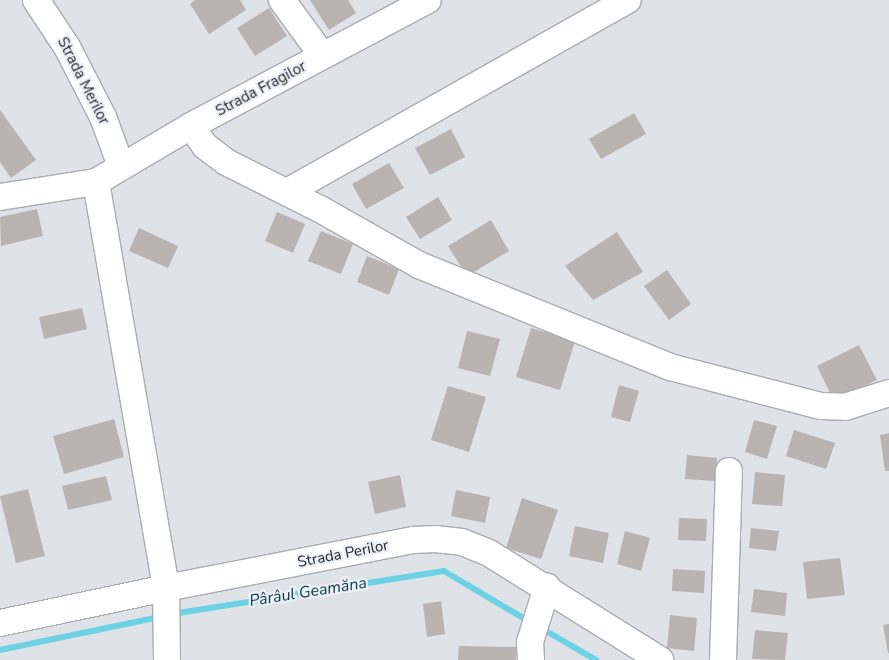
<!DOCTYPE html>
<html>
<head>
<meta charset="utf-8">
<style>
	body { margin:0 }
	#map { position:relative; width:889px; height:660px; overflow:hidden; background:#dfe2e7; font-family:"Nunito Sans",sans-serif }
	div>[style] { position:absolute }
	.stream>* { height:6px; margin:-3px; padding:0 3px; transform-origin:3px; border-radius:3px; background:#6cd2e4 }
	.building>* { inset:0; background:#b9b3b1 }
	.roads { filter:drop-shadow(1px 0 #a9acb1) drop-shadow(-1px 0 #a9acb1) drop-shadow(0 1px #a9acb1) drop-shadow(0 -1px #a9acb1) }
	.minor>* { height:26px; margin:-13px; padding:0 13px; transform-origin:13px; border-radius:13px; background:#fff }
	span { translate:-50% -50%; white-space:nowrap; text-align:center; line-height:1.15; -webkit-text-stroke:4.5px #eceff5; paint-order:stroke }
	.street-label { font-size:15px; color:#262829 }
	.water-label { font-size:16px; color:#073a41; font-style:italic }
</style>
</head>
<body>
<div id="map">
	<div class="stream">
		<div style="left:172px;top:614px;width:275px;rotate:-9deg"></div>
		<div style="left:444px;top:571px;width:100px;rotate:30.7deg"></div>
		<div style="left:541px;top:628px;width:64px;rotate:30.2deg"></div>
		<div style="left:0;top:650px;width:163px;rotate:-11.7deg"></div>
	</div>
	<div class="building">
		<div style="clip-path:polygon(195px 0,240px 0,246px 10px,209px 34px,190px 4px)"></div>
		<div style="clip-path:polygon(310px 0,348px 0,356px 13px,329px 30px)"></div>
		<div style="clip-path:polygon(269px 8px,287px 36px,255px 56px,237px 28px)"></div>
		<div style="clip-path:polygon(0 110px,36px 160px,11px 178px,0 162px)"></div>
		<div style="clip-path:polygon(634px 113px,646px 134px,601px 159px,589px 139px)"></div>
		<div style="clip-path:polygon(451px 129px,465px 157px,430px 175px,415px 148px)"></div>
		<div style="clip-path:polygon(389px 163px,404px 188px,366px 209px,352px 184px)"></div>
		<div style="clip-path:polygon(438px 197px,452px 220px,420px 239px,406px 217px)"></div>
		<div style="clip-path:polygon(37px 209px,43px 236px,1px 246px,0 217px)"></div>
		<div style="clip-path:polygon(277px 212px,305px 224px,293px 253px,265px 241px)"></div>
		<div style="clip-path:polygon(491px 220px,509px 251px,467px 276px,448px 246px)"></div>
		<div style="clip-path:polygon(139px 228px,178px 246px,168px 268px,129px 251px)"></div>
		<div style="clip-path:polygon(321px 231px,353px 244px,341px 274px,308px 261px)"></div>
		<div style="clip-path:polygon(617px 232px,643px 272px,593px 300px,565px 266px)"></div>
		<div style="clip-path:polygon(367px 256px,399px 269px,389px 295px,357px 282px)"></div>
		<div style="clip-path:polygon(667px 270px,691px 304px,669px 320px,644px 286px)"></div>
		<div style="clip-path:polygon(82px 308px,87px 329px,44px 339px,39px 317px)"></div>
		<div style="clip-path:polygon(531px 328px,575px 341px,560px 390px,516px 377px)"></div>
		<div style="clip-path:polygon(467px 331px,500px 339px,490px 376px,458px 368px)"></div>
		<div style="clip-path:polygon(859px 345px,877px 380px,834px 401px,817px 366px)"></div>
		<div style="clip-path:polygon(619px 385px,639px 391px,630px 422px,611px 417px)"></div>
		<div style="clip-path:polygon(448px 386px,486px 397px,469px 452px,431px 440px)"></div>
		<div style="clip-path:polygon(114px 419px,124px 457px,64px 474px,53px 436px)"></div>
		<div style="clip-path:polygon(754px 420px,777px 426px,767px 459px,745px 452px)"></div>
		<div style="clip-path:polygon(794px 430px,835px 443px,826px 469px,786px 456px)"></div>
		<div style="clip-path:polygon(889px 433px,889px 471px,885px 471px,880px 435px)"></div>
		<div style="clip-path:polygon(687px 455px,717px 458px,715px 481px,685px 479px)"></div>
		<div style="clip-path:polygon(755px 472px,785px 475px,782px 506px,752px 504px)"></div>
		<div style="clip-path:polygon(400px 475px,406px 507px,375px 514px,368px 482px)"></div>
		<div style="clip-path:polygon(106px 476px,112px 500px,68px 510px,62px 486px)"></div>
		<div style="clip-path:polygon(28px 489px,45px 556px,16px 563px,0 496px)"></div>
		<div style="clip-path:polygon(456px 490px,490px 497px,485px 523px,451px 516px)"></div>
		<div style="clip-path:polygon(522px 498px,558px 510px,541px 559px,506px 548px)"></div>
		<div style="clip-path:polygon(679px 518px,707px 519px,706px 541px,678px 540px)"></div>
		<div style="clip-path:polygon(575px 526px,609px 533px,603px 563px,569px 556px)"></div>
		<div style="clip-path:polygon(751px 528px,779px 531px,776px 551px,749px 548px)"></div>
		<div style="clip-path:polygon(625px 531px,650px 538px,641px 571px,617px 564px)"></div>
		<div style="clip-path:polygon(840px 558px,845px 595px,807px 599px,803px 562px)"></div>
		<div style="clip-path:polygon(673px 569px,705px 571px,704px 593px,672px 591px)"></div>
		<div style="clip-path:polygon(754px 589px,787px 593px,785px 616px,751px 612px)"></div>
		<div style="clip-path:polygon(441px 601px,445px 634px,427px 637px,423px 604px)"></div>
		<div style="clip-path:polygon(670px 615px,697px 618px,694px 651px,667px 648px)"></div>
		<div style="clip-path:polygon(889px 624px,889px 653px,888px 653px,883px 625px)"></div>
		<div style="clip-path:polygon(755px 630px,788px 633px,785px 660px,752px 659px)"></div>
		<div style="clip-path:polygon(459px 646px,516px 647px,516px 660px,458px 660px)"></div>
	</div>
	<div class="roads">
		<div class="minor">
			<div style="left:36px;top:0;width:56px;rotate:56.6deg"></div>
			<div style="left:67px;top:47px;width:79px;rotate:62.8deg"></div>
			<div style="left:103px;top:117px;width:52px;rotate:69.8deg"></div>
			<div style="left:282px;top:0;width:68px;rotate:54deg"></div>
			<div style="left:191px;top:126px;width:24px;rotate:55deg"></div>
			<div style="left:205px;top:146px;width:26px;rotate:37deg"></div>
			<div style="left:226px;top:162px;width:105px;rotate:26.6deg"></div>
			<div style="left:320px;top:209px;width:114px;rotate:29.5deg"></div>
			<div style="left:419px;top:265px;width:271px;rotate:22.1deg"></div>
			<div style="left:670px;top:367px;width:156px;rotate:14.5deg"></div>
			<div style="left:821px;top:406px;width:24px;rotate:2deg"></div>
			<div style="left:845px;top:407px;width:46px;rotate:-17.7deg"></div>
			<div style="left:96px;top:182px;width:412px;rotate:80.2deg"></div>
			<div style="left:166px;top:588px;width:72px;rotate:89.2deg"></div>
			<div style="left:287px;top:192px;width:391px;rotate:-29.4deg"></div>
			<div style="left:0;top:197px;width:97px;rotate:-8.9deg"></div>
			<div style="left:96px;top:182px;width:110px;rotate:-30.5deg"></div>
			<div style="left:191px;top:126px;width:268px;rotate:-28deg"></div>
			<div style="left:0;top:623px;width:170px;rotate:-11.9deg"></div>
			<div style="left:166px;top:588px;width:253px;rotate:-11deg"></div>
			<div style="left:414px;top:540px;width:21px;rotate:-3deg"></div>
			<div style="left:435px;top:539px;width:27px;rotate:6deg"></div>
			<div style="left:462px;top:542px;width:29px;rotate:22deg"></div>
			<div style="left:489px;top:553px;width:202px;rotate:32deg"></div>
			<div style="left:531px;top:660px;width:18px;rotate:-93deg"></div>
			<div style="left:530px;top:642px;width:58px;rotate:-72.8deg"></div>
			<div style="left:723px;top:660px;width:189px;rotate:-88.2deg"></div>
		</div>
	</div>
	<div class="street-label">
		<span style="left:83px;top:81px;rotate:63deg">Strada Merilor</span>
		<span style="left:261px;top:89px;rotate:-28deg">Strada Fragilor</span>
		<span style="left:343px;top:554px;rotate:-11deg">Strada Perilor</span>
	</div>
	<div class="water-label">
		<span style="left:308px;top:592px;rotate:-9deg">Pârâul Geamăna</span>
	</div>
</div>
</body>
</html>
